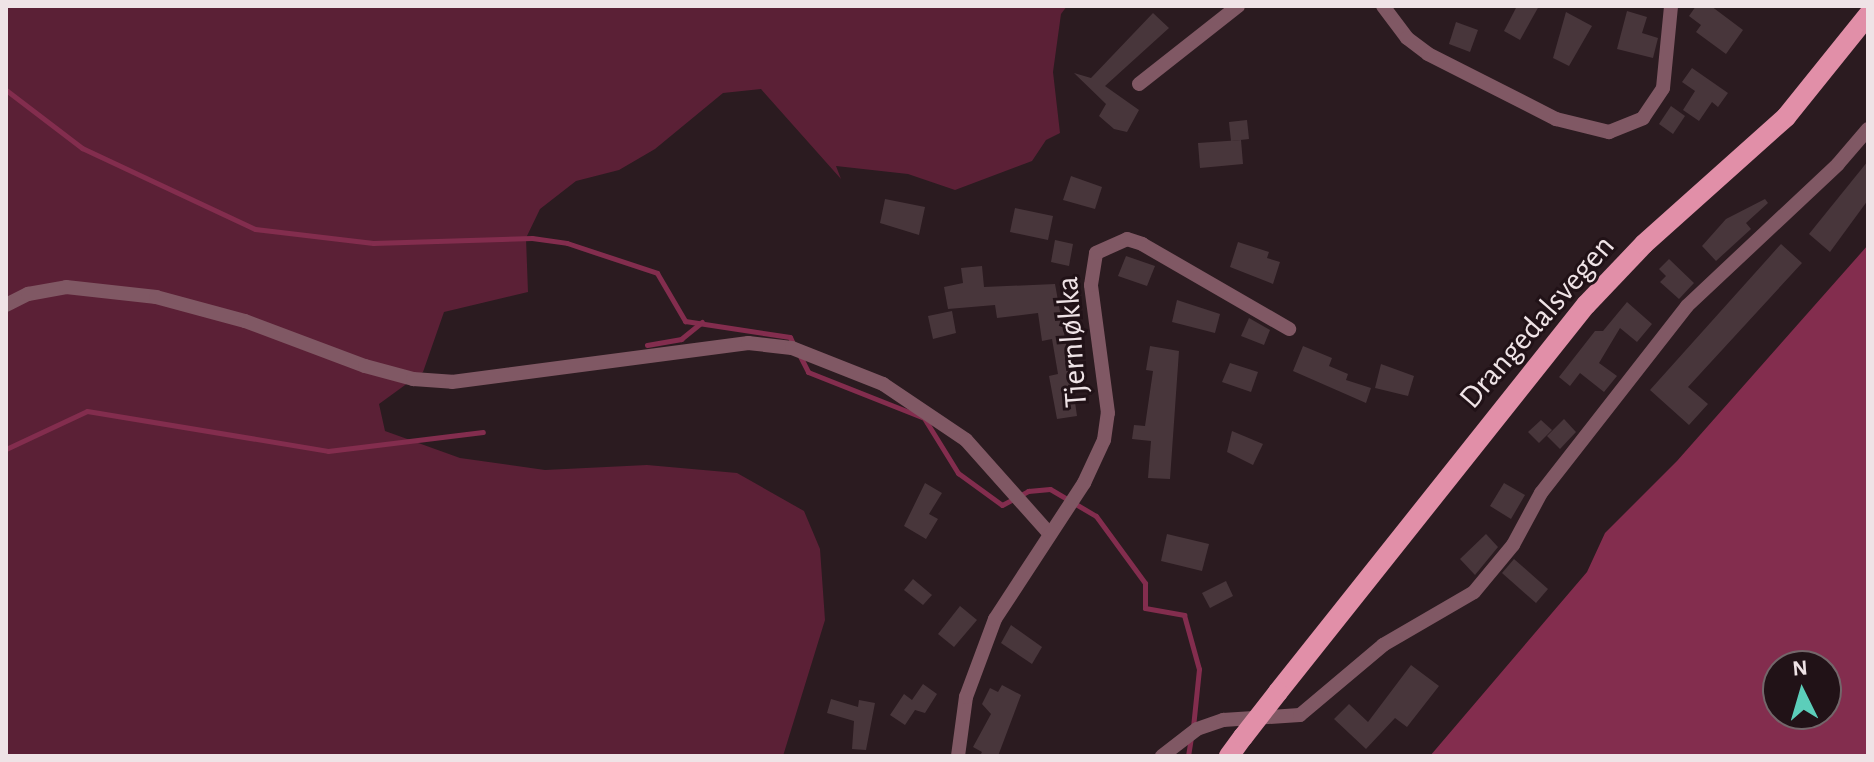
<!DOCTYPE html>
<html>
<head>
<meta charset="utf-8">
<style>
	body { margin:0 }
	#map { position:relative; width:1874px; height:762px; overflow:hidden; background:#2b1b20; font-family:"Alegreya Sans",sans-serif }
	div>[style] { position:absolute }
	.green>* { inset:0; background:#5b2036 }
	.water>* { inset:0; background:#832d4e }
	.stream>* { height:5px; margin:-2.5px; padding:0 2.5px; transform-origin:2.5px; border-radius:2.5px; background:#832d4e }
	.building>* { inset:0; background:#48363b }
	.street>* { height:14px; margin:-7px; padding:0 7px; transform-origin:7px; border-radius:7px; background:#805864 }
	.primary>* { height:20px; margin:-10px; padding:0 10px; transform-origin:10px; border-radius:10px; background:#e18fa8 }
	.primary-bridge>* { height:20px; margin:-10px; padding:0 10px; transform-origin:10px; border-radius:10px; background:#e18fa8 }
	span { translate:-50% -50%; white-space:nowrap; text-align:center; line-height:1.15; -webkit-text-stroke:6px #211217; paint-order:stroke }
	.street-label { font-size:32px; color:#efe3e6 }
	.frame { position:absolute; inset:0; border:8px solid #efe3e6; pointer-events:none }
	.north { position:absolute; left:1762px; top:650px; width:80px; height:80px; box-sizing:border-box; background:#211217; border:2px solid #73666a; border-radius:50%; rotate:355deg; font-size:22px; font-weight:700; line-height:32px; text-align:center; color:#efe3e6 }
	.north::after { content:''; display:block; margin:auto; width:28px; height:36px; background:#5cceba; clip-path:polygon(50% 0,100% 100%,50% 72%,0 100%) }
</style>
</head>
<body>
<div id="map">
	<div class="green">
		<div style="clip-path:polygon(6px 6px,1067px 6px,1061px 14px,1053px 72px,1060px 133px,1046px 140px,1032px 161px,955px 190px,908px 174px,836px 166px,841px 179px,761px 89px,723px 93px,655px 149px,619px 170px,576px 181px,540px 209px,526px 238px,528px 292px,444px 312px,423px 372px,379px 404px,385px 431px,460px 458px,545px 470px,647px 465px,737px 473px,804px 511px,820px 549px,825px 620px,783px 756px,6px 756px)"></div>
	</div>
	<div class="water">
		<div style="clip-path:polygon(evenodd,1868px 245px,1868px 756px,1430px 756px,1587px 572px,1605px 533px,1677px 461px,1868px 245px,1778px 666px,1826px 666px,1826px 714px,1778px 714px,1778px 666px)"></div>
	</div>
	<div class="stream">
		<div style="left:6px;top:90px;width:96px;rotate:37.3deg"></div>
		<div style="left:82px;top:148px;width:191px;rotate:25.1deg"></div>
		<div style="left:255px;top:229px;width:119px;rotate:6.8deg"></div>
		<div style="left:373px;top:243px;width:159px;rotate:-1.8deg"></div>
		<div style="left:532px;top:238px;width:35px;rotate:8deg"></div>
		<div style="left:567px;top:243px;width:95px;rotate:18.4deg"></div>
		<div style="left:657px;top:273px;width:56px;rotate:59.7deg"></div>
		<div style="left:685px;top:321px;width:106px;rotate:8.7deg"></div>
		<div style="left:790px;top:337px;width:10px;rotate:66deg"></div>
		<div style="left:647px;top:345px;width:35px;rotate:-10deg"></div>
		<div style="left:681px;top:339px;width:27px;rotate:-39deg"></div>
		<div style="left:799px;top:354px;width:20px;rotate:63deg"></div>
		<div style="left:808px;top:372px;width:125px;rotate:21.6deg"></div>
		<div style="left:924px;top:418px;width:65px;rotate:58.3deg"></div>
		<div style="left:958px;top:473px;width:54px;rotate:36deg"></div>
		<div style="left:1002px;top:505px;width:30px;rotate:-28deg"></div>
		<div style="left:1028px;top:491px;width:22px;rotate:-5deg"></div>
		<div style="left:1050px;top:489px;width:53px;rotate:30.4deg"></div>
		<div style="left:1096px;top:516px;width:83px;rotate:53.8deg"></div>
		<div style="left:1145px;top:583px;width:25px;rotate:90deg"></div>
		<div style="left:1145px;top:608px;width:40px;rotate:10deg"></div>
		<div style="left:1184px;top:615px;width:56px;rotate:74.5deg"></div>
		<div style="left:1199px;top:669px;width:58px;rotate:95.9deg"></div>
		<div style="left:6px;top:449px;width:89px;rotate:-25.1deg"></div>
		<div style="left:87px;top:411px;width:244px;rotate:9.4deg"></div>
		<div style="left:328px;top:451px;width:156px;rotate:-7deg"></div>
		<div style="left:1188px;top:756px;width:19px;rotate:-81deg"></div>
	</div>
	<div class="building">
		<div style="clip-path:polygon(1517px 6px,1539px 6px,1520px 40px,1504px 31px)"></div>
		<div style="clip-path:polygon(1696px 6px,1711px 6px,1743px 30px,1726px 54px,1696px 32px,1701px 25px,1689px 16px)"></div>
		<div style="clip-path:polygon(1627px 11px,1647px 17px,1642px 33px,1658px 38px,1653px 58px,1617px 49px)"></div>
		<div style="clip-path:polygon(1566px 12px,1592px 26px,1569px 66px,1553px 58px)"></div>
		<div style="clip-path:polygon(1153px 13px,1169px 28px,1105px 86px,1139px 110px,1127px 132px,1114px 129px,1099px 116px,1106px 104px,1074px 73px,1091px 78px)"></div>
		<div style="clip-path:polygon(1456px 22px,1478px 30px,1470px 52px,1449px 44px)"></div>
		<div style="clip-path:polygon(1692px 68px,1728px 93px,1718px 107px,1712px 102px,1699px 121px,1683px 110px,1695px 91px,1682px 82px)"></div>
		<div style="clip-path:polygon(1671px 106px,1685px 116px,1673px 134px,1659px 124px)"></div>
		<div style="clip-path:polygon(1247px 120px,1249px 139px,1231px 141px,1229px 122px)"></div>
		<div style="clip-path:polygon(1241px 140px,1243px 164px,1200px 168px,1198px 143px)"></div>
		<div style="clip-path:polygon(1868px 161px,1868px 200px,1830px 252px,1809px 234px)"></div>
		<div style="clip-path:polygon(1071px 176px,1102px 187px,1095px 209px,1063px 200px)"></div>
		<div style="clip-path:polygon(885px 199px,925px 207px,919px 235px,880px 223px)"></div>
		<div style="clip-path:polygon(1765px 199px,1768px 203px,1746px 223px,1751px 229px,1716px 261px,1702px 246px,1726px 219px)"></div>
		<div style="clip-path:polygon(1015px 208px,1053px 216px,1048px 240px,1010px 232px)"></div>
		<div style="clip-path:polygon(1055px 240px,1073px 244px,1069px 266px,1051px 262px)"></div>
		<div style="clip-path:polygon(1238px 242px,1269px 252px,1267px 258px,1280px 262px,1273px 284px,1230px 267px)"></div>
		<div style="clip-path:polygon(1781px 244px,1802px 263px,1688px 387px,1708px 404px,1689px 425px,1650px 390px)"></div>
		<div style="clip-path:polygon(1126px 256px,1155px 266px,1147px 286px,1118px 276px)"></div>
		<div style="clip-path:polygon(1669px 259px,1694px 283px,1679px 299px,1660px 282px,1666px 276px,1659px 269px)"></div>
		<div style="clip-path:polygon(982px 266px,984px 287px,1055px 284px,1071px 372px,1079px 371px,1082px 386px,1073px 388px,1077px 416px,1057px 419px,1049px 376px,1058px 374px,1052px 339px,1042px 341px,1038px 313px,997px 318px,995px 305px,948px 309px,944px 287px,963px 283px,961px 268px)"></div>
		<div style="clip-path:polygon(1177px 300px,1220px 314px,1215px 333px,1172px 322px)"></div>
		<div style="clip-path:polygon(1627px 302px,1652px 324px,1637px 342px,1620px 328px,1599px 363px,1617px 376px,1604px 392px,1580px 373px,1570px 386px,1559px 377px,1595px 331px,1603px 331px)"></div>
		<div style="clip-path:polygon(952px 311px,956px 333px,933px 339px,928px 316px)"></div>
		<div style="clip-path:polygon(1249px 318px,1270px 330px,1264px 345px,1241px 336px)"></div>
		<div style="clip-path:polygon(1150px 346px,1179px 351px,1170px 479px,1148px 478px,1151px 441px,1132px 439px,1134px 425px,1145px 426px,1153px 371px,1146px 370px)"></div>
		<div style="clip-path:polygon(1303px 346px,1332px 358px,1329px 366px,1348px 374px,1346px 380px,1371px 388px,1366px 403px,1293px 371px)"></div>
		<div style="clip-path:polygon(1230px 363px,1258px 372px,1251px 392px,1222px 382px)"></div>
		<div style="clip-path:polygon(1381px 364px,1414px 376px,1408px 396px,1375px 388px)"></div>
		<div style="clip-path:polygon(1564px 419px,1576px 432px,1560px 449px,1547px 436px)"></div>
		<div style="clip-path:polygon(1541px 420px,1552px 430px,1539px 443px,1528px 432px)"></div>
		<div style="clip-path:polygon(1232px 431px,1263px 444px,1253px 465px,1227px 452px)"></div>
		<div style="clip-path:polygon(925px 483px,942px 493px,929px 514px,938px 519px,926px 539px,904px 526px)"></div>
		<div style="clip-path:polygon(1504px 483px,1525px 495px,1511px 519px,1490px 506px)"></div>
		<div style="clip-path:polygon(1167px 534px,1209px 544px,1202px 571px,1161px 561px)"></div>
		<div style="clip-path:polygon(1486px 534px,1498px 547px,1475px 575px,1460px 559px)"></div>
		<div style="clip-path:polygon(1514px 559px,1548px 589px,1536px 603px,1502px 573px)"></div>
		<div style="clip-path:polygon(913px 579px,932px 595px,923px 605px,904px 590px)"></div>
		<div style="clip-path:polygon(1226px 581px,1233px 596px,1210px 608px,1202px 593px)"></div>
		<div style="clip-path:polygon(960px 606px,977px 620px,954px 647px,938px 634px)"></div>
		<div style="clip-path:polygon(1011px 625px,1042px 647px,1032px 664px,1001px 643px)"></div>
		<div style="clip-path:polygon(1411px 665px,1439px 686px,1407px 727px,1395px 718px,1366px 749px,1334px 719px,1349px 704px,1368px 722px)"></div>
		<div style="clip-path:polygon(923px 684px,937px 694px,925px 713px,915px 710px,905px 725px,890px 715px,904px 694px,912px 700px)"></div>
		<div style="clip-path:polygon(1002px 685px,1021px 695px,998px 756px,980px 756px,982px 752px,973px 747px,991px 714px,982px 704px,990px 688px,998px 692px)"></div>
		<div style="clip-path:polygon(831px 699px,858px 707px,859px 700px,875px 703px,866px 750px,852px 749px,854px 721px,827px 713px)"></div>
	</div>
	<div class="street">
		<div style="left:1383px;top:6px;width:40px;rotate:53deg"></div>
		<div style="left:1407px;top:38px;width:26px;rotate:37deg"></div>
		<div style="left:1428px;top:54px;width:144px;rotate:26.9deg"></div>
		<div style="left:1556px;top:119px;width:55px;rotate:13.8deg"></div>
		<div style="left:1609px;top:132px;width:37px;rotate:-22deg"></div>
		<div style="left:1643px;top:118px;width:36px;rotate:-56deg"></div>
		<div style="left:1663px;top:88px;width:82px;rotate:-84.4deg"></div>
		<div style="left:1139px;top:84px;width:126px;rotate:-38.2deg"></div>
		<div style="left:6px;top:305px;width:25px;rotate:-27deg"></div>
		<div style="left:28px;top:294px;width:39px;rotate:-10deg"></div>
		<div style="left:66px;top:287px;width:91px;rotate:6.3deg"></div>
		<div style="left:156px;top:297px;width:92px;rotate:15.1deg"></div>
		<div style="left:245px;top:321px;width:128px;rotate:20.6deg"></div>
		<div style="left:365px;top:366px;width:50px;rotate:15.2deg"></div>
		<div style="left:413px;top:379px;width:39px;rotate:4deg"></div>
		<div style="left:452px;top:382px;width:299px;rotate:-7.5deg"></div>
		<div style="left:748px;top:343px;width:44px;rotate:6.5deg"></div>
		<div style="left:792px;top:348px;width:98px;rotate:21.6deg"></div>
		<div style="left:883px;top:384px;width:100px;rotate:34deg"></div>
		<div style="left:966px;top:440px;width:123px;rotate:48.3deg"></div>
		<div style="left:958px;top:756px;width:60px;rotate:-82.3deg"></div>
		<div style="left:966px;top:697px;width:83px;rotate:-69.6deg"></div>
		<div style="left:995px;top:619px;width:163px;rotate:-56.8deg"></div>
		<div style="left:1084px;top:483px;width:47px;rotate:-65.1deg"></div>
		<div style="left:1104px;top:440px;width:27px;rotate:-82deg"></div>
		<div style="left:1108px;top:413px;width:129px;rotate:-97.6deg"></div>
		<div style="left:1091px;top:285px;width:32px;rotate:-81deg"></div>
		<div style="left:1096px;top:253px;width:34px;rotate:-24deg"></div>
		<div style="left:1127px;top:239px;width:16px;rotate:18deg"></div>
		<div style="left:1142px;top:244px;width:170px;rotate:30deg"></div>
		<div style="left:1162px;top:756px;width:44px;rotate:-37.6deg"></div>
		<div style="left:1197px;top:729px;width:28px;rotate:-19deg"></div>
		<div style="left:1223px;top:720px;width:77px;rotate:-3.7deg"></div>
		<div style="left:1300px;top:715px;width:109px;rotate:-40.1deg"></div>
		<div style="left:1383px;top:645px;width:105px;rotate:-30.2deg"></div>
		<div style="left:1474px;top:592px;width:61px;rotate:-50.3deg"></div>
		<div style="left:1513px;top:545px;width:59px;rotate:-61.7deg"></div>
		<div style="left:1541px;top:493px;width:237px;rotate:-52deg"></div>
		<div style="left:1687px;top:306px;width:207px;rotate:-43.2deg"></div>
		<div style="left:1838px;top:164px;width:46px;rotate:-49.4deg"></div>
	</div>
	<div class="primary">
		<div style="left:1278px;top:692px;width:495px;rotate:-51.5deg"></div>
		<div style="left:1586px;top:305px;width:84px;rotate:-46.4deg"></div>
		<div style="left:1644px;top:244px;width:191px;rotate:-41.8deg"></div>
		<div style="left:1786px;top:117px;width:131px;rotate:-51.2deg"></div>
		<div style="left:1229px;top:756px;width:24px;rotate:-54deg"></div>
	</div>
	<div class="primary-bridge">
		<div style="left:1243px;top:737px;width:57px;rotate:-52.1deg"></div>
	</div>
	<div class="street-label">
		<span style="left:1537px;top:322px;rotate:-49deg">Drangedalsvegen</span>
		<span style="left:1072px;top:342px;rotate:-94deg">Tjernløkka</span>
	</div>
	<div class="frame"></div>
	<div class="north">N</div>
</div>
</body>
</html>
